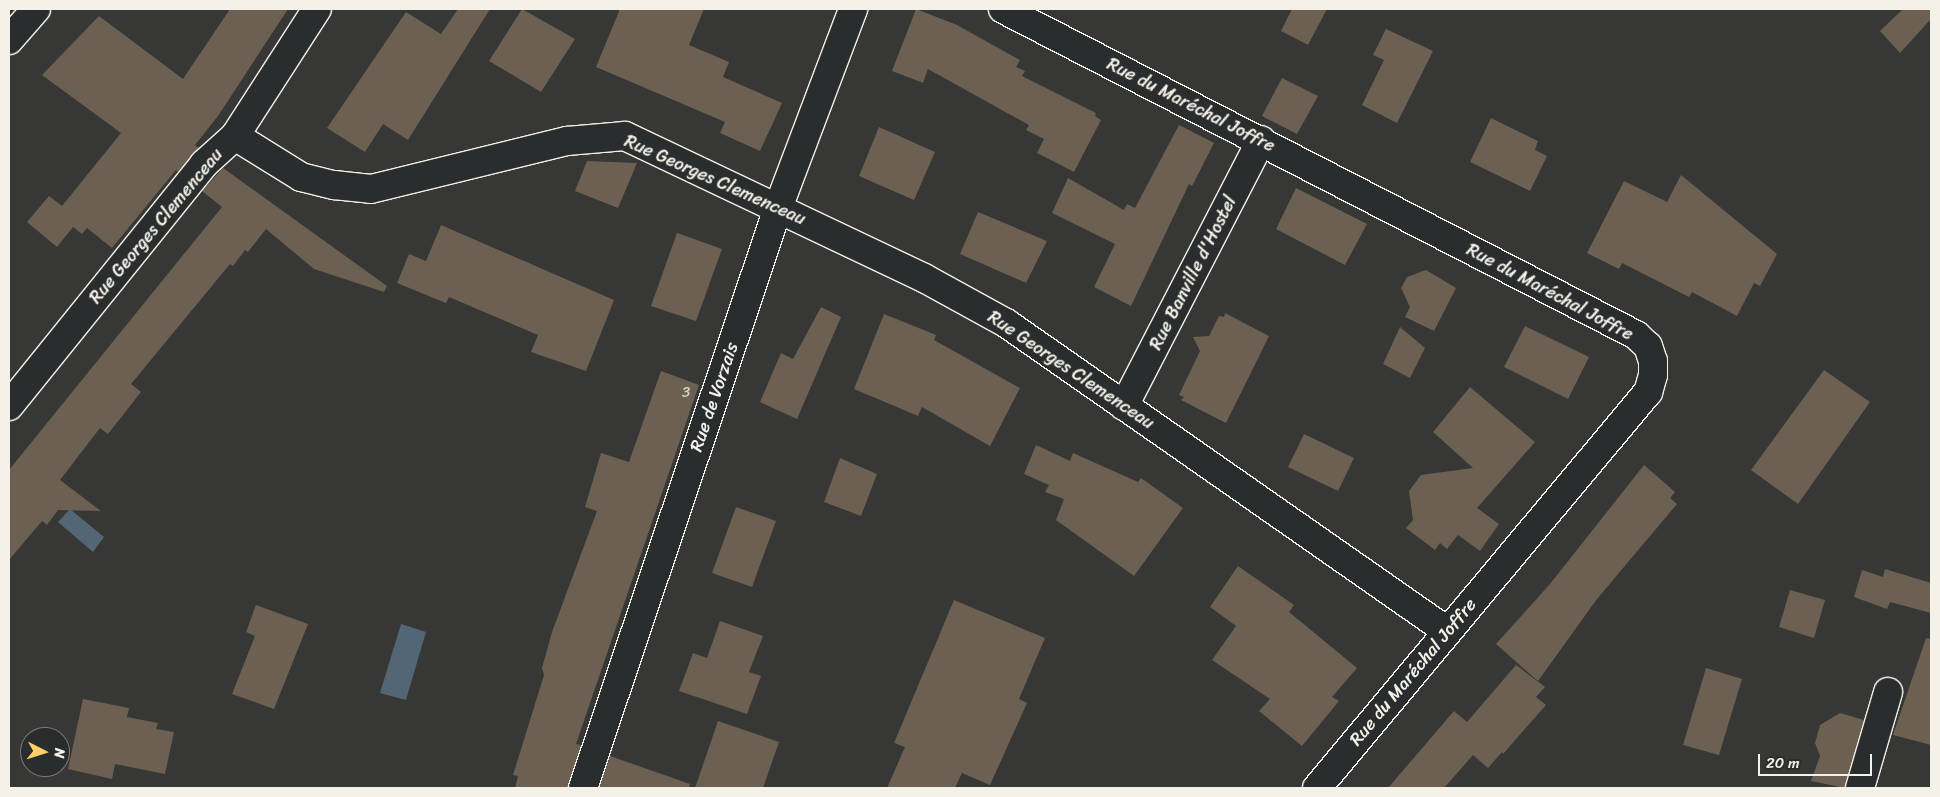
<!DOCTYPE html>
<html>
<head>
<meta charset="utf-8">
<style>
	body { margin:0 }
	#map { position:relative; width:1940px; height:797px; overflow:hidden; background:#373735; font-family:Sriracha,sans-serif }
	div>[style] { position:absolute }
	.water>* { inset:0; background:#536675 }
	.building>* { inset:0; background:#6b6052 }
	.roads { filter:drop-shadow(1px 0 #f4f1e8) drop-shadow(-1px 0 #f4f1e8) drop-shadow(0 1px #f4f1e8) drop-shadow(0 -1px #f4f1e8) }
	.minor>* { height:28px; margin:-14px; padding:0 14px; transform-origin:14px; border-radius:14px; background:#2a2d2e }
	span { translate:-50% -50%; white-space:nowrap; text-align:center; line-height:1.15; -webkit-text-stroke:4.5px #2a2d2e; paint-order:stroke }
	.number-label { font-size:15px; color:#d2cdc2 }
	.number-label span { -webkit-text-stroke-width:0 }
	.street-label { font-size:18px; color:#f4f1e8 }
	.frame { position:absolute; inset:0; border:10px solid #f4f1e8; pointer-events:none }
	.north { position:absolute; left:20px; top:727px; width:50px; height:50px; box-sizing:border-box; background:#2a2d2e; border:1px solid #7b7b78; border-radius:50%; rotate:95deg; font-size:14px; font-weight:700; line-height:20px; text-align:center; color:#f4f1e8 }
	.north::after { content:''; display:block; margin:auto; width:18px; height:22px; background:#ffd166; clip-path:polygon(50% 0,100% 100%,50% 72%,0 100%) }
	.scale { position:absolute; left:1758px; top:754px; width:114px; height:22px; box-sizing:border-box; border:2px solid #f4f1e8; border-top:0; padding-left:6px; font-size:15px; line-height:18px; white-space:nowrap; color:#f4f1e8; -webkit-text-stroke:4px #2a2d2e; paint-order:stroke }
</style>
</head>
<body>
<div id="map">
	<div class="water">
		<div style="clip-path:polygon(70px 509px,104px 537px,93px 552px,58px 522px)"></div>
		<div style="clip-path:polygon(401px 624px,426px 632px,406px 700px,380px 693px)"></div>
	</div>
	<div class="building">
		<div style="clip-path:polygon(230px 9px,288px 9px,218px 116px,195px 145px,199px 148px,178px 172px,176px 170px,112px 248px,87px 228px,82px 234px,73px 227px,57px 247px,27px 222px,49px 196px,62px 206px,121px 133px,42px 75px,99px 16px,183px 79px)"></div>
		<div style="clip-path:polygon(458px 9px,490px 9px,408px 140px,383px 124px,365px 152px,327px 128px,406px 12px,441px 34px)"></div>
		<div style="clip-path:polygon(522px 9px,575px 39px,541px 92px,489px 61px)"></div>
		<div style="clip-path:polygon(620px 9px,704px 9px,689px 45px,729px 62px,723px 77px,782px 103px,760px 151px,720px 133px,725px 122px,596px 67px)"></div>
		<div style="clip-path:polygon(916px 9px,957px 25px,1020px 60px,1016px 67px,1025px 71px,1022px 76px,1096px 113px,1095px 116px,1101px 120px,1074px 172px,1037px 153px,1044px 139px,1026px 130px,1029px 125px,928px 69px,923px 83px,892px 71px)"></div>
		<div style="clip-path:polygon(1292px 9px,1327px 9px,1308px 45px,1281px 31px)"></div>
		<div style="clip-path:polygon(1903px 9px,1931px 9px,1931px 19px,1900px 53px,1880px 31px)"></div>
		<div style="clip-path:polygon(1386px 29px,1433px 51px,1397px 123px,1362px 105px,1384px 60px,1373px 55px)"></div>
		<div style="clip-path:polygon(1282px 78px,1318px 96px,1297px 134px,1262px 116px)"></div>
		<div style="clip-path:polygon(1491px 118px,1538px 141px,1535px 150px,1547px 156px,1530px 191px,1470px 162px)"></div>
		<div style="clip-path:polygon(1179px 125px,1214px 143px,1192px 186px,1189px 184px,1131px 306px,1094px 287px,1115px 244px,1052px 213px,1068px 178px,1124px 210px,1127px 204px,1135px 208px)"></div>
		<div style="clip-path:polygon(879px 127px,935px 152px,914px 200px,859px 176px)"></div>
		<div style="clip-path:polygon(587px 161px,637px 163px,618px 208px,575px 191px)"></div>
		<div style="clip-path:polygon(223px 168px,387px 286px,384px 292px,314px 269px,266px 229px,248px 252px,245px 250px,233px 266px,230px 264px,131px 384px,141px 392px,108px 434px,100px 428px,60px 480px,101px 511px,58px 510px,47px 525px,42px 521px,9px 560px,9px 470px,222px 207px,202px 191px)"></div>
		<div style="clip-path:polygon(1681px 175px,1777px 254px,1760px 286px,1754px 283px,1737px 316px,1692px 292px,1689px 297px,1622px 263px,1619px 269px,1587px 253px,1624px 181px,1667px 202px)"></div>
		<div style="clip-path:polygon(1296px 188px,1367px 224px,1345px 265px,1276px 229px)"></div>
		<div style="clip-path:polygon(978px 212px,1047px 241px,1026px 283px,960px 254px)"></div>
		<div style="clip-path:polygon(441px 225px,614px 300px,586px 371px,531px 352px,538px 335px,449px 297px,446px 303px,397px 283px,409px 254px,426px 261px)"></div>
		<div style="clip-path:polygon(677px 233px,722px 249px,696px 321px,651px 306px)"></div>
		<div style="clip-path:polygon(1426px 270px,1456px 288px,1434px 331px,1405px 317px,1410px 307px,1401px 288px,1407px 277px)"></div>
		<div style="clip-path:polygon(821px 307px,841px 317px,797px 419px,760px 402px,781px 353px,793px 359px)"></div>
		<div style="clip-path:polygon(1225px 313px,1269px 336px,1226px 423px,1181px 400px,1184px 397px,1179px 395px,1200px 351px,1193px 337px,1209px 336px,1219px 316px,1224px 317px)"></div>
		<div style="clip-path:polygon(884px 314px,936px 335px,934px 340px,1020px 388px,990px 446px,922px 407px,918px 416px,854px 389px)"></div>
		<div style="clip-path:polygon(1525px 326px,1589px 357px,1568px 399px,1504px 367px)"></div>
		<div style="clip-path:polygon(1400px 327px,1425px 348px,1410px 378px,1383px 364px)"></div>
		<div style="clip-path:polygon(1824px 370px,1870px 402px,1798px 504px,1751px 470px)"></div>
		<div style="clip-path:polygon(661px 371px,699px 385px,576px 744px,581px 745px,568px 788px,515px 788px,518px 776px,513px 775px,544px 675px,542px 668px,552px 632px,597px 511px,585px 507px,601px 453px,629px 462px)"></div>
		<div style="clip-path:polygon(1470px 387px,1535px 442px,1477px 508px,1499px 524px,1480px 551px,1458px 535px,1447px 549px,1440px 543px,1435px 550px,1406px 528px,1413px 520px,1409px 491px,1421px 475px,1473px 468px,1433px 432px)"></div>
		<div style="clip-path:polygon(1304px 434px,1354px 458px,1338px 491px,1288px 467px)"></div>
		<div style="clip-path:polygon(1036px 445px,1070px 461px,1073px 453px,1138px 482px,1141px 478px,1183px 508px,1134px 576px,1056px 520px,1064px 499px,1045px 492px,1049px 485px,1024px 474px)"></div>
		<div style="clip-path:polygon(840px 458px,877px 474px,861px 516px,824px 502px)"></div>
		<div style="clip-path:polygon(1644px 465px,1675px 492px,1670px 498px,1677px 504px,1597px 599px,1538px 681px,1496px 644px,1550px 584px)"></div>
		<div style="clip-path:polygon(736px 507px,776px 521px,752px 587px,712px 573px)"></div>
		<div style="clip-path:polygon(1238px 566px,1294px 605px,1289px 612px,1357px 668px,1332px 697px,1339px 701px,1302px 746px,1259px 711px,1270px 699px,1212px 660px,1236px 626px,1210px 607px)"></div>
		<div style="clip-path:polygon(1885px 569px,1931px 583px,1931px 613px,1890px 602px,1887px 609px,1854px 597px,1862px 570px,1883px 577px)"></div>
		<div style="clip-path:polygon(1790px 590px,1825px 600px,1814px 638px,1779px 627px)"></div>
		<div style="clip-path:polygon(954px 600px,1045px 638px,1019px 699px,1027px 703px,990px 785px,962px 773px,955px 788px,887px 788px,905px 747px,894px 743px)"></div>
		<div style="clip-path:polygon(256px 605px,308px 624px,274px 709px,232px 694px,255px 636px,246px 632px)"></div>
		<div style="clip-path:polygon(720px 621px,763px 636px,749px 672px,761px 676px,747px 714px,679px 691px,693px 653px,707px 658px)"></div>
		<div style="clip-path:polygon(1926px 638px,1931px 639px,1931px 745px,1893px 735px)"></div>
		<div style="clip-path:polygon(1516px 665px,1545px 687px,1536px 697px,1546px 705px,1503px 754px,1502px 752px,1488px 768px,1473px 755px,1444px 788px,1388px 788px,1454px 711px,1467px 722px)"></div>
		<div style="clip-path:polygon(1706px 668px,1742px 679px,1719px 755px,1683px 745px)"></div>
		<div style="clip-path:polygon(83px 699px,129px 708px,127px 717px,158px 723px,156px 729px,174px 732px,165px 774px,115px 764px,112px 779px,68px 769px)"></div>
		<div style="clip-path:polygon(1840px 713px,1864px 720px,1845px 788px,1811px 781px,1820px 756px,1815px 743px,1820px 725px)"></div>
		<div style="clip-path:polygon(718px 721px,779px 742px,763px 788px,695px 788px)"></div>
		<div style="clip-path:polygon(610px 756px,690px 784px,689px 788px,599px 788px)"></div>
	</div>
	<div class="roads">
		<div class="minor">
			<div style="left:1003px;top:9px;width:712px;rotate:27.25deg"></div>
			<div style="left:1636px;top:335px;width:16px;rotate:43deg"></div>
			<div style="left:1648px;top:346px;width:16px;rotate:72deg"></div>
			<div style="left:1653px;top:361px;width:14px;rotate:90deg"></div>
			<div style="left:1653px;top:375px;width:18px;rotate:106deg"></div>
			<div style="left:1648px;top:392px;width:516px;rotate:129.89deg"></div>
			<div style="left:9px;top:40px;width:41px;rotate:-48.9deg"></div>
			<div style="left:235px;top:136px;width:151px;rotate:-57.2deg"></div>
			<div style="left:9px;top:406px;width:311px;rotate:-51.1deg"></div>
			<div style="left:204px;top:164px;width:42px;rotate:-42.1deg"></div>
			<div style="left:235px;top:136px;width:78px;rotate:31.8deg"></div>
			<div style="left:301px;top:177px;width:34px;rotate:14deg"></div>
			<div style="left:334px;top:185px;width:37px;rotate:6deg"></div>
			<div style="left:371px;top:189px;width:202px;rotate:-13.8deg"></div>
			<div style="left:567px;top:141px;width:58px;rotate:-4.9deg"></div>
			<div style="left:625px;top:136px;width:331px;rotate:25.4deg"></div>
			<div style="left:924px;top:278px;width:94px;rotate:28.8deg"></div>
			<div style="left:1006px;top:323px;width:538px;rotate:34.93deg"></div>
			<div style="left:1124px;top:406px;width:299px;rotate:-62.7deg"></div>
			<div style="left:583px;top:788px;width:612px;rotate:-71.42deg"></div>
			<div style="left:778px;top:208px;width:213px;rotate:-69.3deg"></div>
			<div style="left:1860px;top:788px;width:100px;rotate:-73.7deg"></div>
		</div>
	</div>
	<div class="number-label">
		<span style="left:686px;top:393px">3</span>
	</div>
	<div class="street-label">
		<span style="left:1191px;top:105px;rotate:27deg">Rue du Maréchal Joffre</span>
		<span style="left:715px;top:180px;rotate:24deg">Rue Georges Clemenceau</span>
		<span style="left:156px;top:226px;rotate:-50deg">Rue Georges Clemenceau</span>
		<span style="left:1193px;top:273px;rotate:-63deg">Rue Banville d'Hostel</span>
		<span style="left:1550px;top:292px;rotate:28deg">Rue du Maréchal Joffre</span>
		<span style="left:1071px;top:370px;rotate:34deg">Rue Georges Clemenceau</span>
		<span style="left:714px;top:397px;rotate:-71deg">Rue de Vorzais</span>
		<span style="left:1413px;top:672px;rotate:-50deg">Rue du Maréchal Joffre</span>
	</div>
	<div class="frame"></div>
	<div class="north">N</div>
	<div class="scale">20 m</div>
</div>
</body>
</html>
